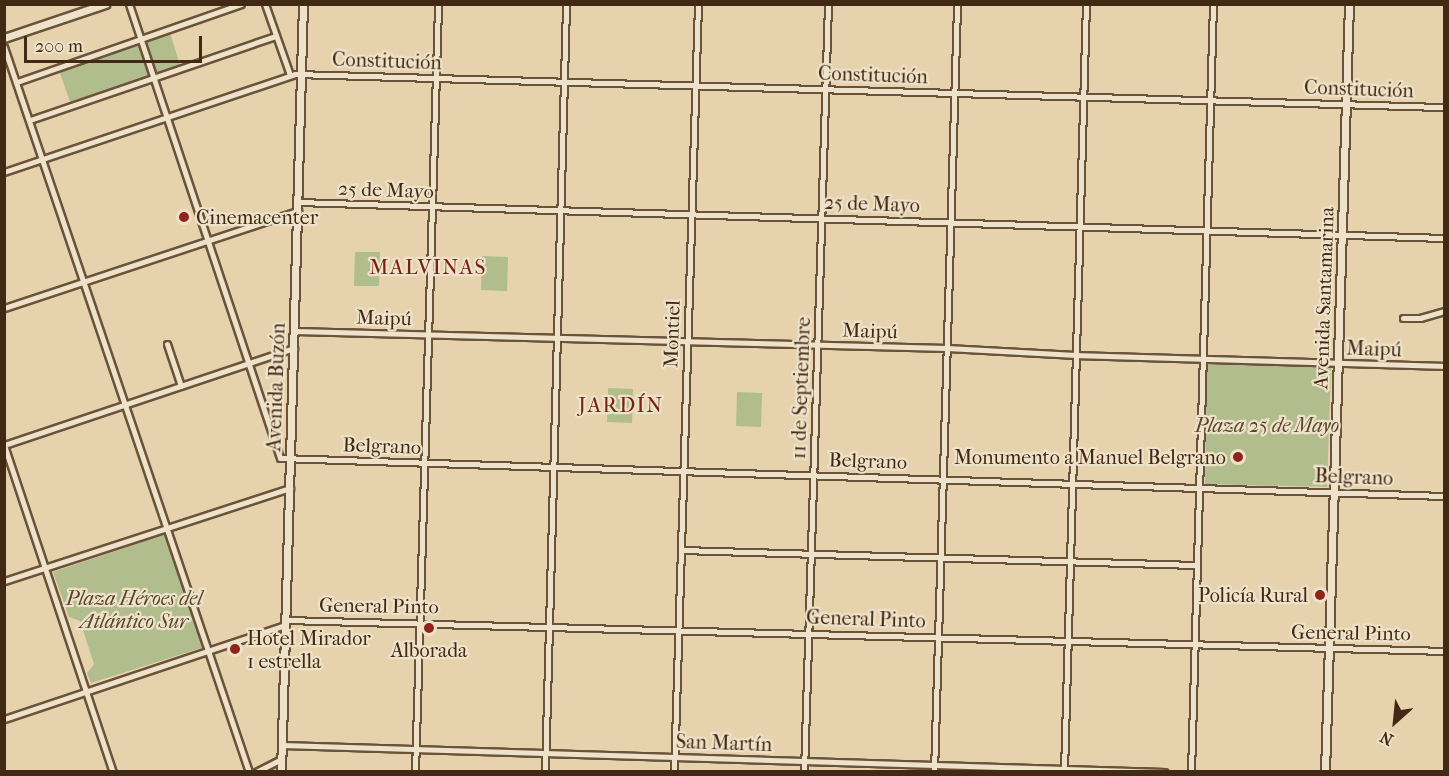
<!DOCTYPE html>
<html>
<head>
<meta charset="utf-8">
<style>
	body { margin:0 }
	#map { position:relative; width:1449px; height:776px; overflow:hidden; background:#e6d2ad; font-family:"IM FELL French Canon",serif }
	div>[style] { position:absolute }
	.green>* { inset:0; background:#b1bd8d }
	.roads { filter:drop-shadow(2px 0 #6b533a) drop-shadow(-2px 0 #6b533a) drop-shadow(0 2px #6b533a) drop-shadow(0 -2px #6b533a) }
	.minor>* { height:5px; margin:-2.5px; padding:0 2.5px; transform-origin:2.5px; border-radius:2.5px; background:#efe2ca }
	.secondary>* { height:7px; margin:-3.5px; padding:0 3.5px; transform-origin:3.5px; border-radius:3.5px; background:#efe2ca }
	.dots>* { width:16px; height:16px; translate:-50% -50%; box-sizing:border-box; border:3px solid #efe2ca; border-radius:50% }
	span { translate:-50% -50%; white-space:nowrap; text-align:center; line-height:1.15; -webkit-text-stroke:4.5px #efe2ca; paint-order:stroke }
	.street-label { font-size:20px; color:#422913 }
	.poi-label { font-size:20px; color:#422913 }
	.left { translate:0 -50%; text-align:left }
	.right { translate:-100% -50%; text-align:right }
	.park-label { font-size:20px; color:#58472b; font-style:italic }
	.neighbourhood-label { font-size:21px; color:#7a1f14; letter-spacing:1.5px }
	.frame { position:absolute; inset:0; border:6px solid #422913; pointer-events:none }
	.north { position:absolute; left:1365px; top:692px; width:60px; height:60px; -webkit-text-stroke:4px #efe2ca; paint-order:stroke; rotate:207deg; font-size:16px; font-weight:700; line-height:24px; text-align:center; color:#422913 }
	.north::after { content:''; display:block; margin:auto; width:21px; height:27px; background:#422913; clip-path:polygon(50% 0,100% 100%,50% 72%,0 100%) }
	.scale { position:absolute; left:24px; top:36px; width:178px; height:27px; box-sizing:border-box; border:3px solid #422913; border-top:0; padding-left:8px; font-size:18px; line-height:21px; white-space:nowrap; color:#422913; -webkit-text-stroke:4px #efe2ca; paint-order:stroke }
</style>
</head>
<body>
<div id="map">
	<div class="green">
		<div style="clip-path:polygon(170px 33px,180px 65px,156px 73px,145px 42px)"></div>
		<div style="clip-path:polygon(138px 43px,149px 76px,70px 102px,59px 70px)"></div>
		<div style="clip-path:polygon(355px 252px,380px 252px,379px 286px,354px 286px)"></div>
		<div style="clip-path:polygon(482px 256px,508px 257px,507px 291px,481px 290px)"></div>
		<div style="clip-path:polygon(1207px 361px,1331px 367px,1327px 487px,1205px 484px)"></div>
		<div style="clip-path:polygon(608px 388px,633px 389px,632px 423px,607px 422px)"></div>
		<div style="clip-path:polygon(737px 392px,762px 393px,761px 427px,736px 426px)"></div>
		<div style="clip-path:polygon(166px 534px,204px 647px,91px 683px,87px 673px,94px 664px,80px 621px,69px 617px,53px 572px)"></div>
	</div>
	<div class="roads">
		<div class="minor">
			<div style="left:129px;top:4px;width:478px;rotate:71.6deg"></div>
			<div style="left:280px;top:458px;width:1165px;rotate:1.87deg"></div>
			<div style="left:265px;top:4px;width:75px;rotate:70.6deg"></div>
			<div style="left:4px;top:47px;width:765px;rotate:71.33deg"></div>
			<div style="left:17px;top:82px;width:237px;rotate:-19.2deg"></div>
			<div style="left:30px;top:120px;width:260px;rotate:-18.9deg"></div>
			<div style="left:4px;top:172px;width:307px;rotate:-18.6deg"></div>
			<div style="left:295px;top:74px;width:1149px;rotate:1.65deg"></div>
			<div style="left:298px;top:202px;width:1147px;rotate:1.8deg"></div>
			<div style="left:4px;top:308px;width:310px;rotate:-18.3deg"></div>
			<div style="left:1403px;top:318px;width:17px"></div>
			<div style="left:1420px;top:318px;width:25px;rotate:-16deg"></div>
			<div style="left:295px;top:331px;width:652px;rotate:1.49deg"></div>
			<div style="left:947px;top:348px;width:129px;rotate:3.1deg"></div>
			<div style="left:1076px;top:355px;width:368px;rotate:1.7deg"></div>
			<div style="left:167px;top:344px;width:44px;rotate:71.6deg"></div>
			<div style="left:4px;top:445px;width:345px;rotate:71.6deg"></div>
			<div style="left:4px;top:445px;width:306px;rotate:-18.5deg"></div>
			<div style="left:681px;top:550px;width:516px;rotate:1.67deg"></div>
			<div style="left:4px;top:581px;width:301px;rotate:-18deg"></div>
			<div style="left:285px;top:620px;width:1159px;rotate:1.53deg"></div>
			<div style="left:4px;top:719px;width:296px;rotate:-18.5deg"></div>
			<div style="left:282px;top:745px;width:883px;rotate:1.75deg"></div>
			<div style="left:1064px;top:771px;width:767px;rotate:-88.36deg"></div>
			<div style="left:256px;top:772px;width:28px;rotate:-27deg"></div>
			<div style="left:415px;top:772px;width:768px;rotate:-88.28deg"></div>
			<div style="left:545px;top:772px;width:768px;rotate:-88.43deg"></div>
			<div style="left:674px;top:772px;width:768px;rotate:-88.21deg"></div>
			<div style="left:804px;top:772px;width:768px;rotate:-88.21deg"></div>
			<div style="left:934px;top:772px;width:768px;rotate:-88.28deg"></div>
			<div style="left:1191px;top:772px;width:768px;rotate:-88.36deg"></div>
		</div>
		<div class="secondary">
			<div style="left:4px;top:38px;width:107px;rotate:-18.6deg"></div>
			<div style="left:281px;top:772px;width:768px;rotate:-88.36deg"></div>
			<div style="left:1325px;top:772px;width:768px;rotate:-88.21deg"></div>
		</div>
	</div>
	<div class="dots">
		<div style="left:184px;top:217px;background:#8f2418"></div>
		<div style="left:1238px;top:457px;background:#8f2418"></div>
		<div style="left:1320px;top:595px;background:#8f2418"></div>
		<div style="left:429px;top:628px;background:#8f2418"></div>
		<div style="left:235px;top:649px;background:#8f2418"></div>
	</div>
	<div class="street-label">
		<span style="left:387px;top:61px;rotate:2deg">Constitución</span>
		<span style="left:873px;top:75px;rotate:2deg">Constitución</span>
		<span style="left:1359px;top:89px;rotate:2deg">Constitución</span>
		<span style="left:386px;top:190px;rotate:2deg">25 de Mayo</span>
		<span style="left:872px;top:204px;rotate:2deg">25 de Mayo</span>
		<span style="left:1324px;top:298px;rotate:-88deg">Avenida Santamarina</span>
		<span style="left:384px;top:318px;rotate:2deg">Maipú</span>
		<span style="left:870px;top:331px;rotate:2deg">Maipú</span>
		<span style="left:672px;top:334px;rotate:-88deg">Montiel</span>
		<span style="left:1374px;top:349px;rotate:2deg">Maipú</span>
		<span style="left:276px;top:387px;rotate:-88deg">Avenida Buzón</span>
		<span style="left:801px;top:388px;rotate:-88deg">11 de Septiembre</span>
		<span style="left:382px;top:446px;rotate:2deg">Belgrano</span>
		<span style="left:868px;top:461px;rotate:2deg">Belgrano</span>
		<span style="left:1354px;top:477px;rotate:2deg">Belgrano</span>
		<span style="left:379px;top:606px;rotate:1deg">General Pinto</span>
		<span style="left:866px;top:619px;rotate:2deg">General Pinto</span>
		<span style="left:1351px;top:633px;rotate:1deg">General Pinto</span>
		<span style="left:724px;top:743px;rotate:2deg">San Martín</span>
	</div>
	<div class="poi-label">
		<span class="left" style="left:196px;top:217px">Cinemacenter</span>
		<span class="right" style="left:1226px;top:457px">Monumento a Manuel Belgrano</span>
		<span class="right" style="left:1308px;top:595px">Policía Rural</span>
		<span class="left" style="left:247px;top:650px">Hotel Mirador<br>1 estrella</span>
		<span style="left:429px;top:650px">Alborada</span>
	</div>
	<div class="park-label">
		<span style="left:1267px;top:425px">Plaza 25 de Mayo</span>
		<span style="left:134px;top:610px">Plaza Héroes del<br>Atlántico Sur</span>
	</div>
	<div class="neighbourhood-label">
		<span style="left:428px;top:267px">MALVINAS</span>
		<span style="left:621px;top:405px">JARDÍN</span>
	</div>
	<div class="frame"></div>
	<div class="north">N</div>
	<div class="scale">200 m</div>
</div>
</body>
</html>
